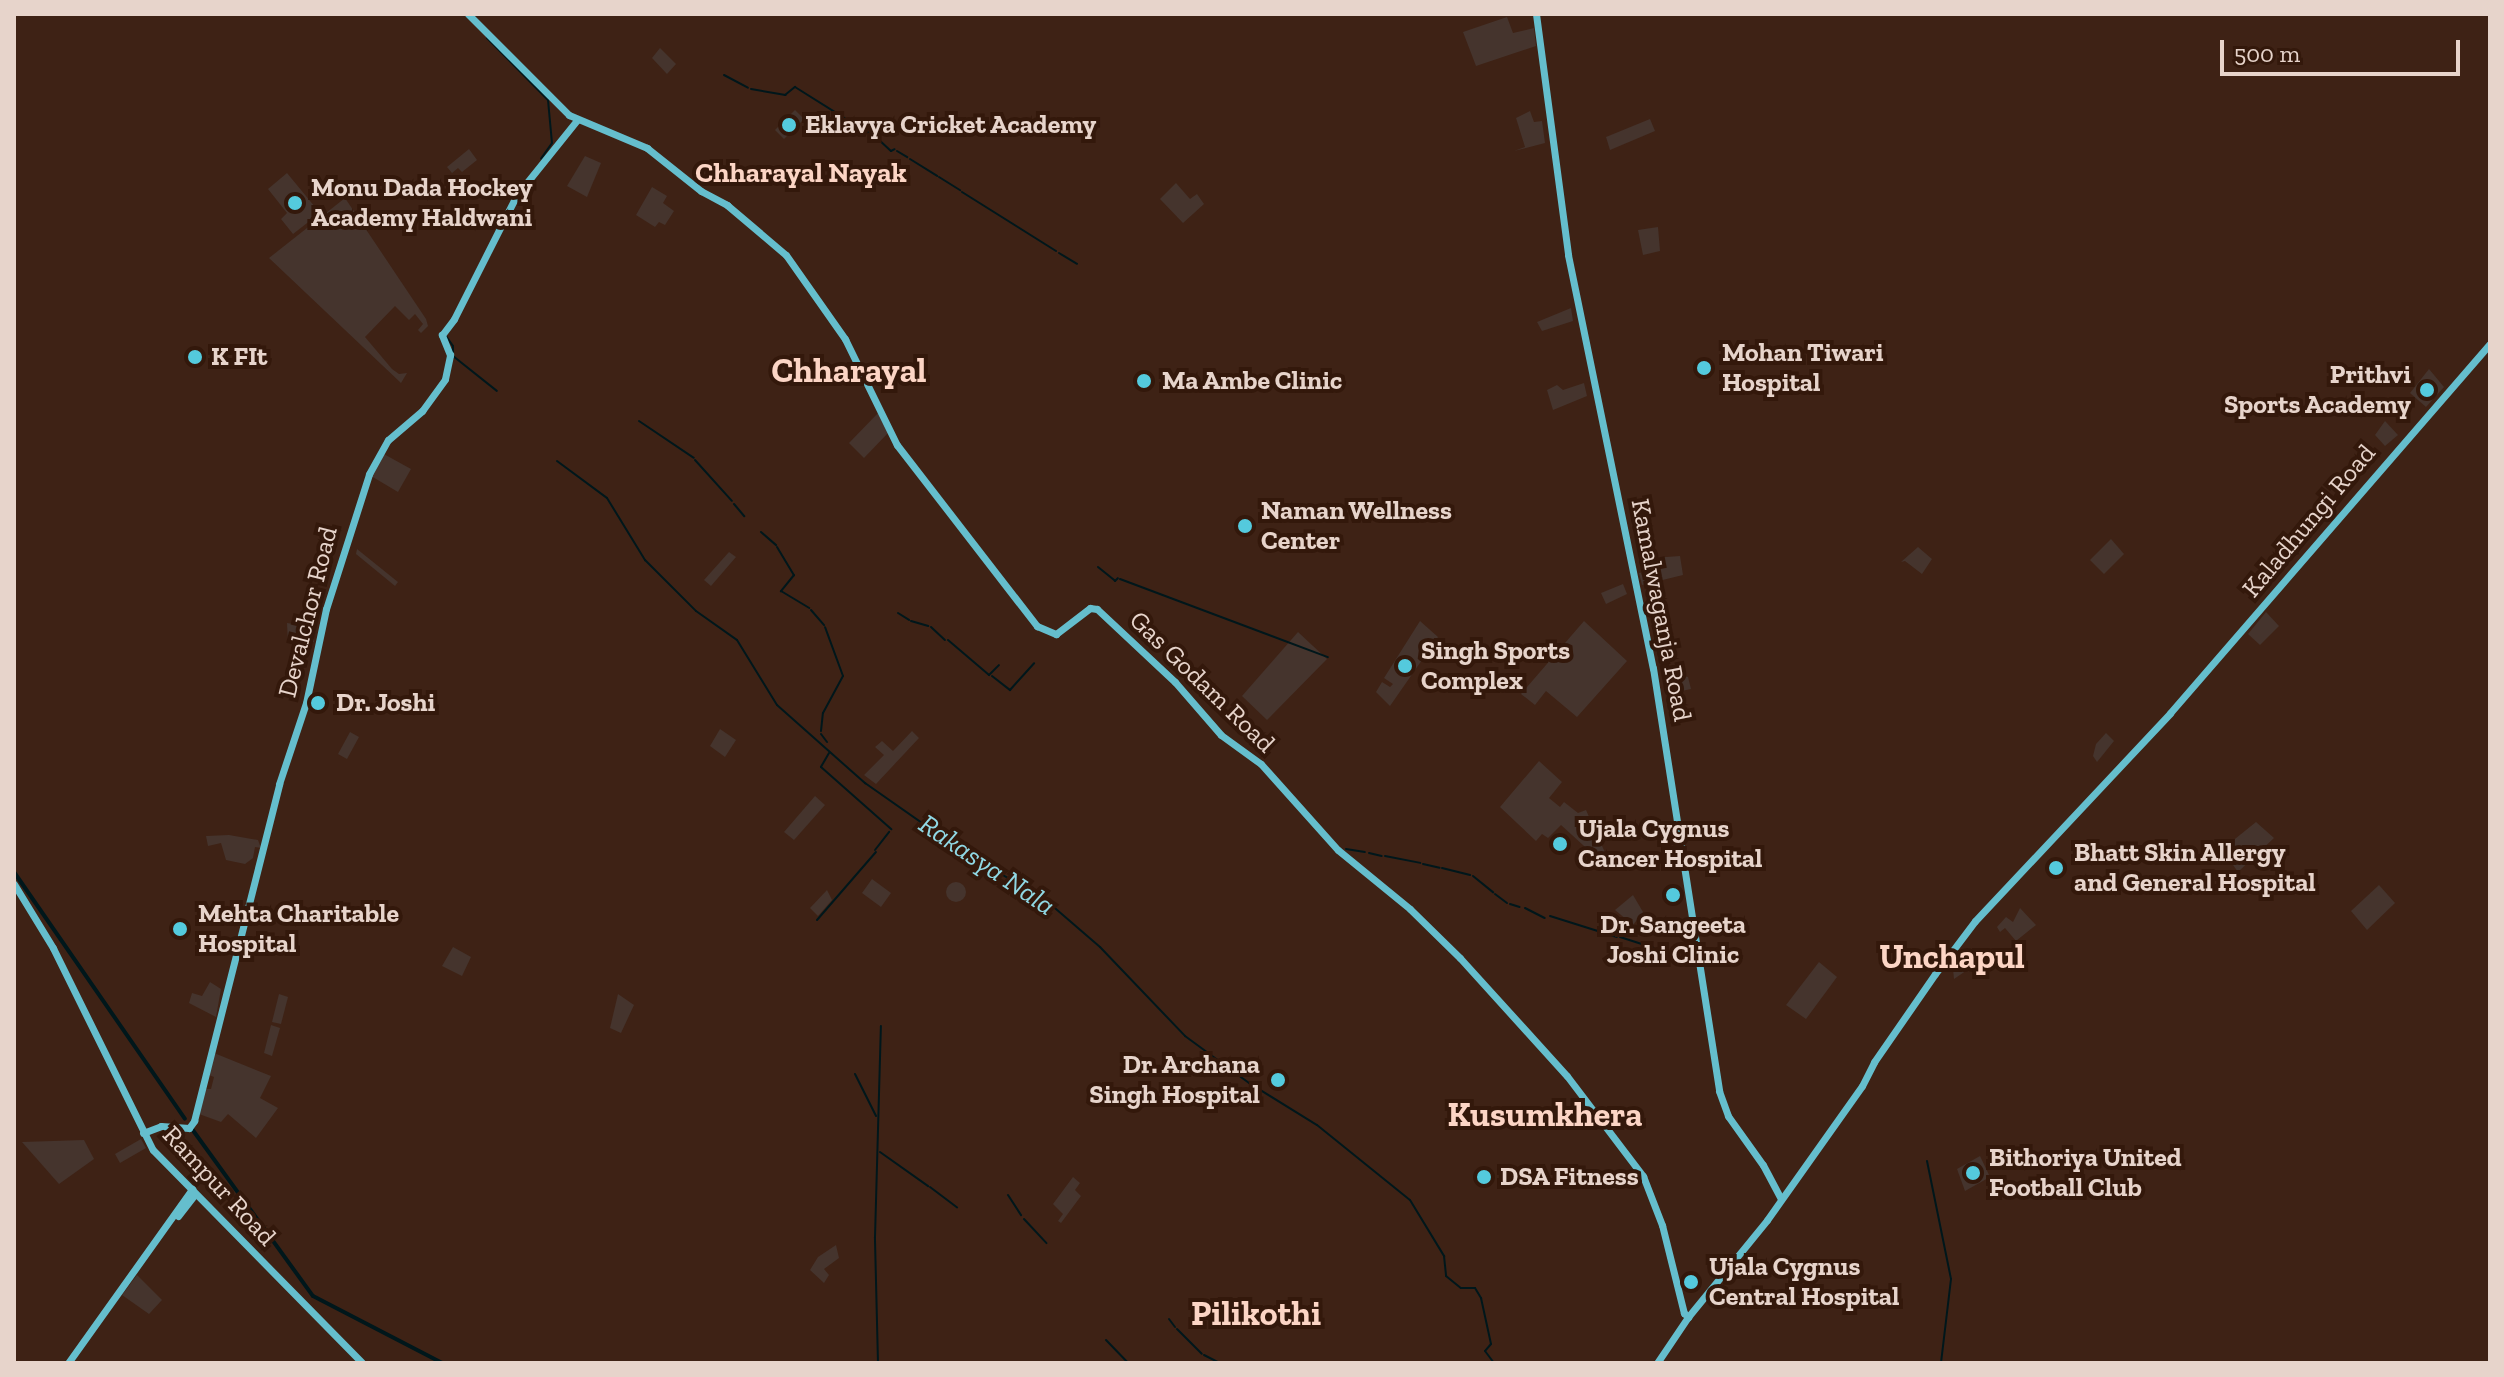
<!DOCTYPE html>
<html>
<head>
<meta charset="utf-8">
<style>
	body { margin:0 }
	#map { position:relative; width:2504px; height:1377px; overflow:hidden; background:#3e2215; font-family:"Zilla Slab",serif }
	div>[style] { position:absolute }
	.green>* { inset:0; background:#45342d }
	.round { border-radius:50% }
	.stream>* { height:2px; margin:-1px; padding:0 1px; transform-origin:1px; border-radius:1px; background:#00171b }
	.canal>* { height:4px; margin:-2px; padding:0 2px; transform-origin:2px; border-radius:2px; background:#00171b }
	.major>* { height:7px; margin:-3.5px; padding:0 3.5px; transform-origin:3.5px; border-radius:3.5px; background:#65becd }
	.dots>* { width:22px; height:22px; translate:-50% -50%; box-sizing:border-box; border:4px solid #33180b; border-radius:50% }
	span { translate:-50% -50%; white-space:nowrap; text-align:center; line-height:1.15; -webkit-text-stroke:8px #33180b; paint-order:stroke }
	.poi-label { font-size:26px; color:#e7d4cb; font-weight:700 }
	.left { translate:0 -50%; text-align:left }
	.right { translate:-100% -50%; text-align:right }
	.street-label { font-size:26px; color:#e7d4cb }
	.neighbourhood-label { font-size:28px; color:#fcd5c5; font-weight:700 }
	.water-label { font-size:28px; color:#90d8e4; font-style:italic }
	.district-label { font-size:34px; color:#fcd5c5; font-weight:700 }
	.frame { position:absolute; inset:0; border:16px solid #e7d4cb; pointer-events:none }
	.scale { position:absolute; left:2220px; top:40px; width:240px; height:36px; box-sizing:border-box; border:4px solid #e7d4cb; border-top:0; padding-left:10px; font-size:24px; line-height:28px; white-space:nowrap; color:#e7d4cb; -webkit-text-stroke:6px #33180b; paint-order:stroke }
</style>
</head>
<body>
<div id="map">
	<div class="green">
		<div style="clip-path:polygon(1507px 17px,1513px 33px,1534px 28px,1536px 46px,1476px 66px,1463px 32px)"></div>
		<div style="clip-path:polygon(660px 48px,676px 64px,667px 74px,652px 58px)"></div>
		<div style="clip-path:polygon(795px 110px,804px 119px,784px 139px,775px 130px)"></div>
		<div style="clip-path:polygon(1530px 111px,1534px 122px,1542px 121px,1545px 143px,1514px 151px,1525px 147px,1516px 118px)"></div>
		<div style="clip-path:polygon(1650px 119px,1655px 131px,1610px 150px,1606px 137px)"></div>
		<div style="clip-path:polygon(469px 149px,477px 160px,462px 172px,458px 168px,452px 173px,447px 167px)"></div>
		<div style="clip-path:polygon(585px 156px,601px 163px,587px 197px,567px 186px)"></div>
		<div style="clip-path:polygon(287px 173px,320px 213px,293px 234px,281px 219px,287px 213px,268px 189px)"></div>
		<div style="clip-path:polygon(1176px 183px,1190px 199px,1197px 194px,1204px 204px,1183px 223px,1160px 199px)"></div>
		<div style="clip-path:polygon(652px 187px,667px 196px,663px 203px,674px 211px,665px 225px,659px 222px,655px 227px,636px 215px)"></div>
		<div style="clip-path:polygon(345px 198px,426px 319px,428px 326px,421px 333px,418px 330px,423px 324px,415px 314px,409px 320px,395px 306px,365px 337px,392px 369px,399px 374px,407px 373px,401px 383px,269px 258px)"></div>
		<div style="clip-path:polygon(1658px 227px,1660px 251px,1643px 255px,1638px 230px)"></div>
		<div style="clip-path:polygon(1571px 308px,1573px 321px,1542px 331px,1537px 322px)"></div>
		<div style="clip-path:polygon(2429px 369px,2444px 387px,2426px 407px,2410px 393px)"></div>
		<div style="clip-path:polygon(1584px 383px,1587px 396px,1553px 410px,1547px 390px,1557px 385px,1563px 390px)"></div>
		<div style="clip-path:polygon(879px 412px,888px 433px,864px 458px,849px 443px)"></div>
		<div style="clip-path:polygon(2385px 421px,2398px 435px,2385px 446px,2375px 435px)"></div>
		<div style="clip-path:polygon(382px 453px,411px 469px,398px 492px,371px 476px)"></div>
		<div style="clip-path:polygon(2111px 539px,2124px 554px,2104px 574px,2090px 560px)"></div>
		<div style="clip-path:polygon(1918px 547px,1932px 559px,1922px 574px,1905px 561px,1901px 562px)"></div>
		<div style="clip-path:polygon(357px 549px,398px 582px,395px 586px,356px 554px)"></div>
		<div style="clip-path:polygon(729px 552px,736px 557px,711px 586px,704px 580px)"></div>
		<div style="clip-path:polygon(1680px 556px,1683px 575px,1642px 585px,1639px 573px,1655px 570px,1653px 558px)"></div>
		<div style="clip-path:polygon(1623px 584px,1627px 594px,1606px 604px,1601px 593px)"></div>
		<div style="clip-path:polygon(2266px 612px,2279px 626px,2260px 645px,2248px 634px)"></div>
		<div style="clip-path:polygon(1420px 621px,1438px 637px,1390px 706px,1376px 692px,1382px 682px,1390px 687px,1393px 684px,1384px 678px)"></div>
		<div style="clip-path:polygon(1584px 621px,1627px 661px,1577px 717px,1546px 691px,1535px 705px,1521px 694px)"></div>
		<div style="clip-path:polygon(287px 623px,314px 627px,314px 642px,288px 643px)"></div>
		<div style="clip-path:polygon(1298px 632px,1327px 659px,1267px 720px,1242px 696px)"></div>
		<div style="clip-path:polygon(1680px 675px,1688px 677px,1691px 689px,1668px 694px,1667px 677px)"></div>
		<div style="clip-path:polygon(720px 729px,736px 740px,725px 757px,710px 746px)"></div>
		<div style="clip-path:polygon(912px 731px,919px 738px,876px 784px,864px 775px,884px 755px,875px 747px,882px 741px,893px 751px)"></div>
		<div style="clip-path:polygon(350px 732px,359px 737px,347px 759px,338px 754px)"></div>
		<div style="clip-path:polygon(2106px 733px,2114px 741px,2097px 762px,2093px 756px,2096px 744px)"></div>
		<div style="clip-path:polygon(1539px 761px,1562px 782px,1549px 798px,1560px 807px,1564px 802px,1578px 813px,1586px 810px,1607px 857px,1595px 856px,1561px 825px,1548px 838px,1542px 834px,1536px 841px,1500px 807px)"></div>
		<div style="clip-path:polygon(815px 796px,825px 805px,794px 840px,784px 832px)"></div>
		<div style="clip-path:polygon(2256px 822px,2274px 838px,2238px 872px,2226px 855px,2229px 852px,2225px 847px)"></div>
		<div style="clip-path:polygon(229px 835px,258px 840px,261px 848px,255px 847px,253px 858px,245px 864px,226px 860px,221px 843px,208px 846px,206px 836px)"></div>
		<div style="clip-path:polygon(872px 879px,891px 893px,881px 907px,862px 893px)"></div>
		<div class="round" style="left:946px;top:882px;width:20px;height:20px"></div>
		<div style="clip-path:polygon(2379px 885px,2395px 903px,2367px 930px,2351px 911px)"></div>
		<div style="clip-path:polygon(827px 890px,832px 900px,818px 916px,810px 908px)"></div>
		<div style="clip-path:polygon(1633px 895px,1643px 912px,1633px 925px,1615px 910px)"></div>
		<div style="clip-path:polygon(2020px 908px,2036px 925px,2016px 941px,2005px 928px,2000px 932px,1997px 927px,2006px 917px,2013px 922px)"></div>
		<div style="clip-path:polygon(453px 947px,471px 957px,462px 976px,442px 966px)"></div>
		<div style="clip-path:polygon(1974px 948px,1982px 960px,1954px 979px,1953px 969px,1958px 960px)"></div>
		<div style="clip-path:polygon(1819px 962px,1837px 977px,1806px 1019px,1786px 1005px)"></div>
		<div style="clip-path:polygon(210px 982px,221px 989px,216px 1017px,189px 1003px,192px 993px,202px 996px)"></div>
		<div style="clip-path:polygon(279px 994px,288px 997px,281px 1024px,272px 1022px)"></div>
		<div style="clip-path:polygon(618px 994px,634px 1005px,621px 1033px,610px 1028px)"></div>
		<div style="clip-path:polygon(271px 1025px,280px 1028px,272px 1056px,264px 1053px)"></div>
		<div style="clip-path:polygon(214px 1053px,271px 1076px,260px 1098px,278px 1108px,256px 1138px,228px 1114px,221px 1122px,199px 1114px,205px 1089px,211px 1089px,214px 1077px,209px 1075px)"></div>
		<div style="clip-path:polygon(141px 1139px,146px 1148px,120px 1163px,115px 1154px)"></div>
		<div style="clip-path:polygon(84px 1140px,94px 1159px,59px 1184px,22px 1142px)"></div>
		<div style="clip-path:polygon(1980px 1156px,1990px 1177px,1965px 1191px,1957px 1169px)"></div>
		<div style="clip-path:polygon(1073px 1177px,1080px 1183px,1075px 1190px,1081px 1196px,1061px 1223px,1058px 1221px,1063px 1214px,1053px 1204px)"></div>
		<div style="clip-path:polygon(836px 1245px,839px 1258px,824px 1269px,829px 1275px,824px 1283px,810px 1270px,818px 1257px)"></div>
		<div style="clip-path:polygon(137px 1275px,162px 1300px,149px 1314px,122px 1295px)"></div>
	</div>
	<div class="stream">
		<div style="left:487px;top:38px;width:87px;rotate:45.5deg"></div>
		<div style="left:548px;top:100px;width:43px;rotate:84.7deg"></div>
		<div style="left:552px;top:143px;width:19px;rotate:125deg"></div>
		<div style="left:724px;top:75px;width:27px;rotate:28deg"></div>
		<div style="left:751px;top:89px;width:35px;rotate:10deg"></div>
		<div style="left:785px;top:95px;width:13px;rotate:-39deg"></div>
		<div style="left:795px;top:87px;width:60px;rotate:32.1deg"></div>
		<div style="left:848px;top:120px;width:12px;rotate:31deg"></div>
		<div style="left:861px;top:127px;width:16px;rotate:38deg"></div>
		<div style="left:877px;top:138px;width:19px;rotate:43deg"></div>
		<div style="left:891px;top:151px;width:4px;rotate:-27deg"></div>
		<div style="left:897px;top:151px;width:12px;rotate:31deg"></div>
		<div style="left:910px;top:159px;width:32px;rotate:32deg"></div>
		<div style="left:939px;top:177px;width:25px;rotate:32deg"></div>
		<div style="left:962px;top:192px;width:111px;rotate:32.1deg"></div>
		<div style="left:1059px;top:253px;width:21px;rotate:31deg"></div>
		<div style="left:446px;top:336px;width:12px;rotate:55deg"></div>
		<div style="left:453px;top:346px;width:10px;rotate:90deg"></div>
		<div style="left:453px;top:356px;width:56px;rotate:38.5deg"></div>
		<div style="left:639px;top:421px;width:66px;rotate:33.9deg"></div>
		<div style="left:695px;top:460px;width:55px;rotate:47.9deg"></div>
		<div style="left:557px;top:461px;width:62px;rotate:36.5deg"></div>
		<div style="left:607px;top:498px;width:73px;rotate:58.5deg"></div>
		<div style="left:645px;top:560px;width:72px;rotate:45deg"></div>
		<div style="left:696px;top:611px;width:50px;rotate:35.3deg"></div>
		<div style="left:737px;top:640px;width:76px;rotate:58.4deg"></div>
		<div style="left:777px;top:705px;width:118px;rotate:41.6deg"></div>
		<div style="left:865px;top:783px;width:113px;rotate:35deg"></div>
		<div style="left:958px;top:848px;width:106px;rotate:31.1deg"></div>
		<div style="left:1049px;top:903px;width:67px;rotate:40.8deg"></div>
		<div style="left:1100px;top:947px;width:123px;rotate:46.3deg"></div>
		<div style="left:1185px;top:1036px;width:79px;rotate:36.3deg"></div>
		<div style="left:1249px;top:1083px;width:80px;rotate:31.7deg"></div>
		<div style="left:1317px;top:1125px;width:119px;rotate:38.9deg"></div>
		<div style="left:1410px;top:1200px;width:66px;rotate:58.7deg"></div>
		<div style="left:1444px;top:1256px;width:20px;rotate:84deg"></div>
		<div style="left:1446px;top:1276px;width:19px;rotate:39deg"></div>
		<div style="left:1461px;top:1288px;width:14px"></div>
		<div style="left:1475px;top:1288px;width:12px;rotate:59deg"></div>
		<div style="left:1481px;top:1298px;width:47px;rotate:77.7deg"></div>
		<div style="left:1491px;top:1344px;width:9px;rotate:131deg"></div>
		<div style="left:1485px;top:1351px;width:15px;rotate:53deg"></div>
		<div style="left:734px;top:504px;width:16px;rotate:50deg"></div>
		<div style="left:761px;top:532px;width:20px;rotate:41deg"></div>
		<div style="left:777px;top:547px;width:33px;rotate:59deg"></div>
		<div style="left:794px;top:575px;width:21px;rotate:129deg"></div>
		<div style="left:781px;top:591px;width:33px;rotate:31deg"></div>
		<div style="left:1098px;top:567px;width:22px;rotate:39deg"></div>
		<div style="left:1115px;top:581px;width:4px;rotate:-45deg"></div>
		<div style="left:1120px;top:579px;width:222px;rotate:20.6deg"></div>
		<div style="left:811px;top:610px;width:20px;rotate:49deg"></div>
		<div style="left:898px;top:613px;width:13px;rotate:32deg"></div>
		<div style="left:911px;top:621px;width:18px;rotate:16deg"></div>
		<div style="left:931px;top:627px;width:19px;rotate:43deg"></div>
		<div style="left:948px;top:640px;width:54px;rotate:40.5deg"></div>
		<div style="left:989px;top:675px;width:14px;rotate:-45deg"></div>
		<div style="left:992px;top:676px;width:23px;rotate:38deg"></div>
		<div style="left:1010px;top:690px;width:36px;rotate:-48deg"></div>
		<div style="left:821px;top:731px;width:18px;rotate:-84deg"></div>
		<div style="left:823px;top:713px;width:42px;rotate:-61.6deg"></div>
		<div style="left:843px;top:676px;width:52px;rotate:-110.2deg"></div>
		<div style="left:821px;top:734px;width:10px;rotate:53deg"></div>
		<div style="left:829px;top:753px;width:16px;rotate:120deg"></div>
		<div style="left:821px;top:767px;width:94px;rotate:41.5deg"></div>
		<div style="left:1346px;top:849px;width:19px;rotate:9deg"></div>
		<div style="left:875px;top:850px;width:23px;rotate:-52deg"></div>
		<div style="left:1369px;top:853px;width:13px;rotate:13deg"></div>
		<div style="left:1385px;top:856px;width:36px;rotate:11deg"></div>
		<div style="left:1423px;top:864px;width:17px;rotate:13deg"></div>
		<div style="left:1442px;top:868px;width:29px;rotate:14deg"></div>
		<div style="left:1473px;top:876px;width:26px;rotate:39deg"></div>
		<div style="left:1495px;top:894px;width:15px;rotate:37deg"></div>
		<div style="left:1510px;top:904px;width:10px;rotate:17deg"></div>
		<div style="left:1525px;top:908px;width:22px;rotate:27deg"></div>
		<div style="left:1550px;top:916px;width:70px;rotate:17.4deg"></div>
		<div style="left:817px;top:920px;width:90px;rotate:-49.1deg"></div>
		<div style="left:1620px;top:937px;width:35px;rotate:18deg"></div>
		<div style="left:855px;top:1074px;width:47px;rotate:63.4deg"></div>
		<div style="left:880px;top:1152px;width:59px;rotate:35.3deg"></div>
		<div style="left:1927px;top:1161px;width:120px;rotate:78.5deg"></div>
		<div style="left:1951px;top:1279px;width:85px;rotate:96.8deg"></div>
		<div style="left:930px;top:1187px;width:34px;rotate:37deg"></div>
		<div style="left:1008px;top:1195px;width:24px;rotate:57deg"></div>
		<div style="left:1024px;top:1219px;width:33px;rotate:47deg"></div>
		<div style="left:1169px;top:1319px;width:10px;rotate:53deg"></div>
		<div style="left:1177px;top:1329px;width:35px;rotate:45deg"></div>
		<div style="left:1106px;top:1340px;width:32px;rotate:46deg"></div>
		<div style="left:1204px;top:1355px;width:18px;rotate:27deg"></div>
		<div style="left:878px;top:1363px;width:126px;rotate:-91.4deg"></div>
		<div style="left:875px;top:1237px;width:211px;rotate:-88.4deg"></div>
	</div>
	<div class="canal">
		<div style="left:14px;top:872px;width:300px;rotate:55.3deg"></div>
		<div style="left:192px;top:1129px;width:206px;rotate:54.1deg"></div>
		<div style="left:313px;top:1296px;width:145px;rotate:27.4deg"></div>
	</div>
	<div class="major">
		<div style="left:468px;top:14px;width:143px;rotate:45deg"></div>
		<div style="left:569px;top:115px;width:85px;rotate:22.9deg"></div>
		<div style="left:647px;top:148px;width:69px;rotate:38.5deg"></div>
		<div style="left:701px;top:191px;width:30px;rotate:28deg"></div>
		<div style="left:727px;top:205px;width:77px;rotate:40.3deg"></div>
		<div style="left:786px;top:255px;width:103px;rotate:54.9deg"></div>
		<div style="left:845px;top:339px;width:118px;rotate:63.9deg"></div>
		<div style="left:897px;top:445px;width:229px;rotate:52.3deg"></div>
		<div style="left:1037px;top:626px;width:21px;rotate:23deg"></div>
		<div style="left:1056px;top:634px;width:43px;rotate:-37.4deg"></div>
		<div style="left:1090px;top:608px;width:7px;rotate:8deg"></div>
		<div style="left:1097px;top:609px;width:107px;rotate:43.1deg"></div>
		<div style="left:1175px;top:682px;width:70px;rotate:49deg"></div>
		<div style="left:1221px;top:735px;width:49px;rotate:35.9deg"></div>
		<div style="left:1261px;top:764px;width:115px;rotate:48.2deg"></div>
		<div style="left:1338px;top:850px;width:93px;rotate:39.3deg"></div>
		<div style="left:1410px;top:909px;width:70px;rotate:44.4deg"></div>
		<div style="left:1460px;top:958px;width:159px;rotate:47.8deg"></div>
		<div style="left:1567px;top:1076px;width:126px;rotate:52.8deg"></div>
		<div style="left:1643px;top:1176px;width:53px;rotate:68.8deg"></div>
		<div style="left:1662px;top:1225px;width:91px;rotate:76deg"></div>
		<div style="left:1684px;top:1313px;width:6px;rotate:45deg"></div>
		<div style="left:1536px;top:14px;width:243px;rotate:82.4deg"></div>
		<div style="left:1568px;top:255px;width:422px;rotate:78.4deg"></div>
		<div style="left:1653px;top:668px;width:428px;rotate:81.1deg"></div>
		<div style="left:1719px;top:1091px;width:27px;rotate:70deg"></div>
		<div style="left:1728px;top:1116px;width:60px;rotate:54.5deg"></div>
		<div style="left:1763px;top:1165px;width:38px;rotate:62deg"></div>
		<div style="left:14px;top:884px;width:75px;rotate:58.6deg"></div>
		<div style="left:53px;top:948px;width:225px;rotate:63.7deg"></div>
		<div style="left:153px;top:1150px;width:298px;rotate:45.5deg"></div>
		<div style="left:143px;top:1133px;width:19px;rotate:-21deg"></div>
		<div style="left:161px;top:1126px;width:28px;rotate:4deg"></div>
		<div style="left:189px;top:1128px;width:9px;rotate:-54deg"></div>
		<div style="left:194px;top:1121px;width:348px;rotate:-75.8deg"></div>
		<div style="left:279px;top:784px;width:85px;rotate:-71.6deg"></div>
		<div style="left:306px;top:703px;width:96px;rotate:-78deg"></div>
		<div style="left:326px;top:609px;width:142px;rotate:-72.3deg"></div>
		<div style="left:369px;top:474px;width:39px;rotate:-61deg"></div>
		<div style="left:388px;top:440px;width:45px;rotate:-40.5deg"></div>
		<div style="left:422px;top:411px;width:39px;rotate:-54deg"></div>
		<div style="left:445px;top:379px;width:25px;rotate:-78deg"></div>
		<div style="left:450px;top:355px;width:22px;rotate:-112deg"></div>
		<div style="left:442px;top:335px;width:20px;rotate:-53deg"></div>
		<div style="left:454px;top:319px;width:138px;rotate:-63.2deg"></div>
		<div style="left:516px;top:196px;width:97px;rotate:-51.2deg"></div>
		<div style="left:178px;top:1216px;width:28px;rotate:-52deg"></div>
		<div style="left:68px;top:1363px;width:214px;rotate:-54.5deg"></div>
		<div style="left:1657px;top:1363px;width:55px;rotate:-56deg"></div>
		<div style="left:1688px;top:1317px;width:125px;rotate:-50.8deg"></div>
		<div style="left:1767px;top:1220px;width:164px;rotate:-54.7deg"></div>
		<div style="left:1862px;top:1086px;width:27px;rotate:-63deg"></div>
		<div style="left:1874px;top:1062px;width:107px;rotate:-55.3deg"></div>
		<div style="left:1935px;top:974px;width:66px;rotate:-53deg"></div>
		<div style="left:1975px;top:921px;width:285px;rotate:-46.8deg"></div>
		<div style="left:2170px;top:713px;width:488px;rotate:-49.1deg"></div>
	</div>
	<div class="dots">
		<div style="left:789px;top:125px;background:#54cadd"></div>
		<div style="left:295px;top:203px;background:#54cadd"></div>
		<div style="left:195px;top:357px;background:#54cadd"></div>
		<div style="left:1704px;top:368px;background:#54cadd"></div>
		<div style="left:1144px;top:381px;background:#54cadd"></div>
		<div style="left:2427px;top:390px;background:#54cadd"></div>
		<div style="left:1245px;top:526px;background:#54cadd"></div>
		<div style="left:1405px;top:666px;background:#54cadd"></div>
		<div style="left:318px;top:703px;background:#54cadd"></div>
		<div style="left:1560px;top:844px;background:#54cadd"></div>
		<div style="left:2056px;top:868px;background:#54cadd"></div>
		<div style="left:1673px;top:895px;background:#54cadd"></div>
		<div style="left:180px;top:929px;background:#54cadd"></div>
		<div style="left:1278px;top:1080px;background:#54cadd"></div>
		<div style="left:1973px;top:1173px;background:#54cadd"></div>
		<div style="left:1484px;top:1177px;background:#54cadd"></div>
		<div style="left:1691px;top:1282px;background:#54cadd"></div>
	</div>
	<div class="poi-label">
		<span class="left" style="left:805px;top:125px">Eklavya Cricket Academy</span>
		<span class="left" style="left:311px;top:203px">Monu Dada Hockey<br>Academy Haldwani</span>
		<span class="left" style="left:1722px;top:368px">Mohan Tiwari<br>Hospital</span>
		<span class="left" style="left:211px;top:357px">K FIt</span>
		<span class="right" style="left:2411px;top:390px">Prithvi<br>Sports Academy</span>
		<span class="left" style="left:1162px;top:381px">Ma Ambe Clinic</span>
		<span class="left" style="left:1261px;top:526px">Naman Wellness<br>Center</span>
		<span class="left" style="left:1421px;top:666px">Singh Sports<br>Complex</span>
		<span class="left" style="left:336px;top:703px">Dr. Joshi</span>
		<span class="left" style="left:1578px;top:844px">Ujala Cygnus<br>Cancer Hospital</span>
		<span class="left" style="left:2074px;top:868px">Bhatt Skin Allergy<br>and General Hospital</span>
		<span class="left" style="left:198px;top:929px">Mehta Charitable<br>Hospital</span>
		<span style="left:1673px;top:940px">Dr. Sangeeta<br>Joshi Clinic</span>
		<span class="right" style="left:1260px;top:1080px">Dr. Archana<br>Singh Hospital</span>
		<span class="left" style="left:1989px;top:1173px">Bithoriya United<br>Football Club</span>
		<span class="left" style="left:1500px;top:1177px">DSA Fitness</span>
		<span class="left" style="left:1709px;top:1282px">Ujala Cygnus<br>Central Hospital</span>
	</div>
	<div class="street-label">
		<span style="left:2309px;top:521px;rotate:-50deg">Kaladhungi Road</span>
		<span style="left:1661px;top:610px;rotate:79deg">Kamalwaganja Road</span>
		<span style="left:308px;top:612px;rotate:-76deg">Devalchor Road</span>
		<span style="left:1202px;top:682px;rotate:44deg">Gas Godam Road</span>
		<span style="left:219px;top:1186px;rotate:47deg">Rampur Road</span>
	</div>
	<div class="neighbourhood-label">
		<span style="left:801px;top:173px">Chharayal Nayak</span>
	</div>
	<div class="water-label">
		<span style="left:987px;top:865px;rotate:34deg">Rakasya Nala</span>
	</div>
	<div class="district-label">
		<span style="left:849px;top:371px">Chharayal</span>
		<span style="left:1952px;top:957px">Unchapul</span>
		<span style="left:1545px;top:1115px">Kusumkhera</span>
		<span style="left:1256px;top:1314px">Pilikothi</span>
	</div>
	<div class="frame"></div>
	<div class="scale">500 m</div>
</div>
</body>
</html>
